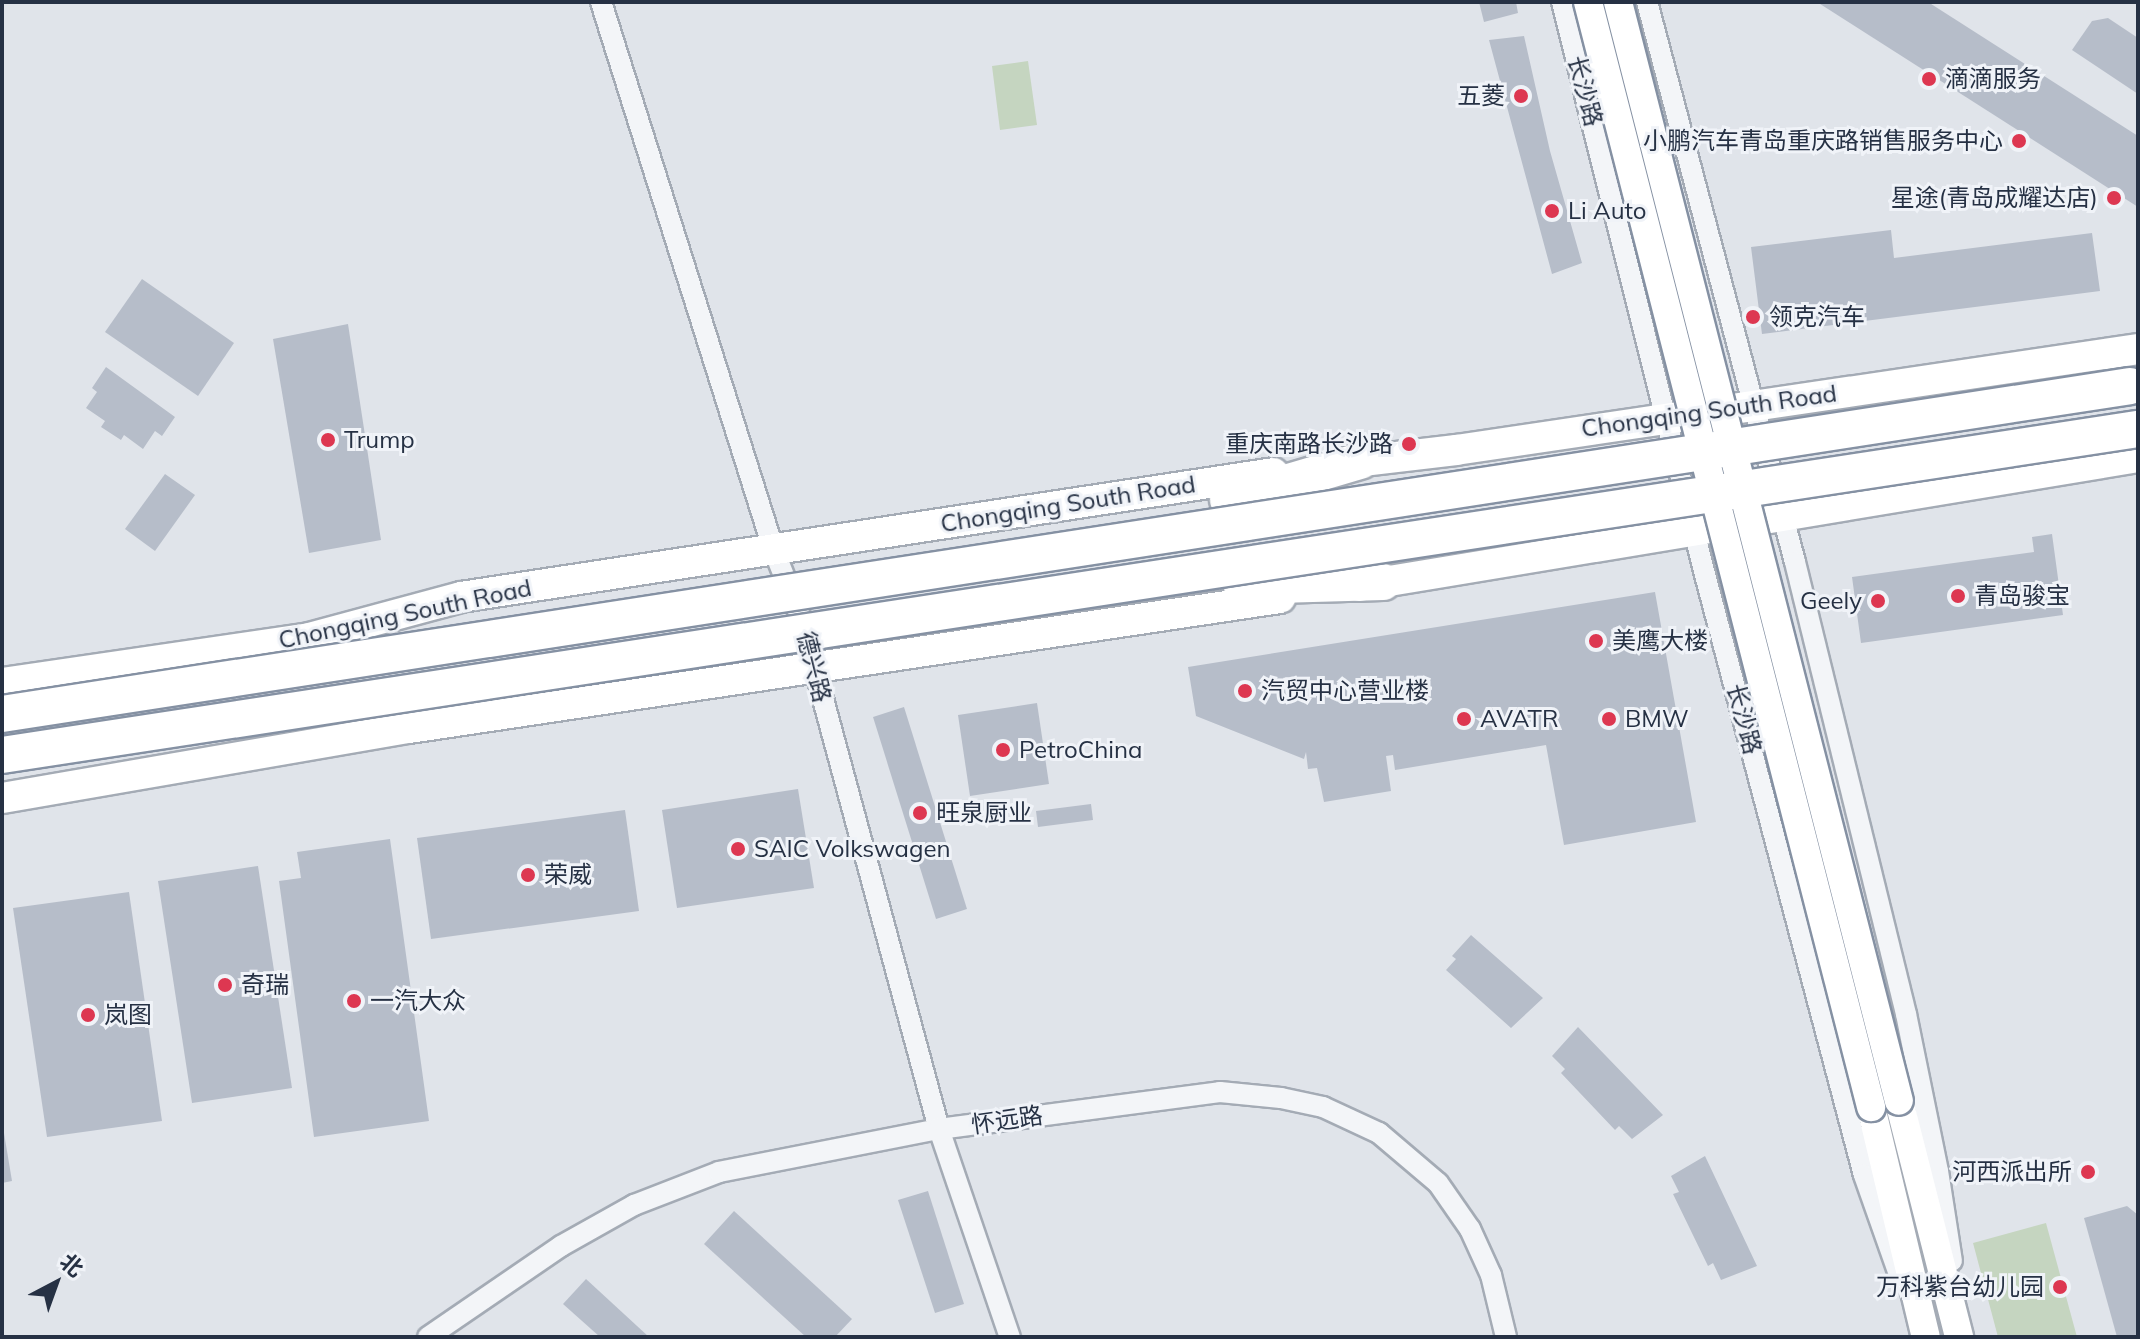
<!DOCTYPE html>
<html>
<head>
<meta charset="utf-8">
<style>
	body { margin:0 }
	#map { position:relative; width:2140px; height:1339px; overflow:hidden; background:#e0e4ea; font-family:Mulish,"Noto Sans SC",sans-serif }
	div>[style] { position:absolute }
	.green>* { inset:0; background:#c5d5c0 }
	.building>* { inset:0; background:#b6bdc9 }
	.roads { filter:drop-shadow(2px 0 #a4abb5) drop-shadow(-2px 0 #a4abb5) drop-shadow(0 2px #a4abb5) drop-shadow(0 -2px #a4abb5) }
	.street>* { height:20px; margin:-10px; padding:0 10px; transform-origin:10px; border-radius:10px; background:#f3f5f8 }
	.secondary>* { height:28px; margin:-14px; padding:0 14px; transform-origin:14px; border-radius:14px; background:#fff }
	.primary>* { height:30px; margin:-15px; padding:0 15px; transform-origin:15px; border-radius:15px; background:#fff }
	.highway>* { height:36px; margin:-18px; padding:0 18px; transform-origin:18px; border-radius:18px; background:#fff }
	.bridges { filter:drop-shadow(2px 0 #8591a3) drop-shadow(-2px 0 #8591a3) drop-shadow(0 2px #8591a3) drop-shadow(0 -2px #8591a3) }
	.secondary-bridge>* { height:28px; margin:-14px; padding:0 14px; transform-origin:14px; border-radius:14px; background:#fff }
	.highway-bridge>* { height:36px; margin:-18px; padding:0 18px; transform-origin:18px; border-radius:18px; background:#fff }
	.dots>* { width:22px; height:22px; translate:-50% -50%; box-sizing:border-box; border:4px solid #f0f3f8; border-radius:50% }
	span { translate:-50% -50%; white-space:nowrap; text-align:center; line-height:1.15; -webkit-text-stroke:6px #f0f3f8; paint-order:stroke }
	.poi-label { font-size:24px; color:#263144 }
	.left { translate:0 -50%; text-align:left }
	.right { translate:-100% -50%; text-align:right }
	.street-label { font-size:24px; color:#263144 }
	.frame { position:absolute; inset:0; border:4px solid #263144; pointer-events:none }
	.north { position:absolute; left:16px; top:1243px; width:80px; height:80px; -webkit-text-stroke:6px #f0f3f8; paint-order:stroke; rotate:41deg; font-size:22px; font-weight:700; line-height:32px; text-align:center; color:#263144 }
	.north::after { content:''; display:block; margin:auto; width:28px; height:36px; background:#263144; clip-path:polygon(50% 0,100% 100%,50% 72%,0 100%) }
</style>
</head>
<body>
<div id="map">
	<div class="green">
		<div style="clip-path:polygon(1028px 61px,1037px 125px,1000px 130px,992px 66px)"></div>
		<div style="clip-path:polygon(2046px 1223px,2077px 1337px,1998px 1337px,1973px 1243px)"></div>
	</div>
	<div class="building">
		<div style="clip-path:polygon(1479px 2px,1516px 2px,1518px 13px,1484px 22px)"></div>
		<div style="clip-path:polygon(1817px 2px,1928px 2px,2138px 136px,2138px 207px)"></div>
		<div style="clip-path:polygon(2108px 18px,2138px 38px,2138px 94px,2072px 50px,2092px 21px)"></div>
		<div style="clip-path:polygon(1524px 36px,1550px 151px,1582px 263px,1552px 274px,1489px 40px)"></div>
		<div style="clip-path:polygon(1891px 230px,1894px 258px,2092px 233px,2100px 291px,1762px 334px,1751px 247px)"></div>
		<div style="clip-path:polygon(142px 279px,234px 343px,198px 396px,105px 332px)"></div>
		<div style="clip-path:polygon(348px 324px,381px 540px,309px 553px,273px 339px)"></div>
		<div style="clip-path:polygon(106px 367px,175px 417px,162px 436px,155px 431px,143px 449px,124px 435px,121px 440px,101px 427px,105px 421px,86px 408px,97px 392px,92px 388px)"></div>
		<div style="clip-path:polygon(165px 474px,195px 495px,155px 551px,125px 529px)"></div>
		<div style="clip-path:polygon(2052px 534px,2063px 615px,1861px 643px,1852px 577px,2034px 552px,2032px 537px)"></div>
		<div style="clip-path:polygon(1655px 592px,1696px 822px,1564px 845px,1546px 745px,1395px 770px,1393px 755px,1386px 756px,1391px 791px,1324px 802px,1317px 768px,1308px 769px,1306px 752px,1304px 759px,1196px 716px,1188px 667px)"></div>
		<div style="clip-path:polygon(1037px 703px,1049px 784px,970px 796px,958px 715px)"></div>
		<div style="clip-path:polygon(904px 707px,967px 909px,936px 919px,873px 717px)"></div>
		<div style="clip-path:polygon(798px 789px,814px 888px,677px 908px,662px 810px)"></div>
		<div style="clip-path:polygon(1091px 804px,1093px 820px,1038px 827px,1036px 811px)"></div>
		<div style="clip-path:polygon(625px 810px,639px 911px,431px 939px,417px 838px)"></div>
		<div style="clip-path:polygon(390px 839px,429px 1121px,314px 1137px,279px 881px,301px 878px,297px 852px)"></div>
		<div style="clip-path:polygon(258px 866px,292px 1088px,192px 1103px,158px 881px)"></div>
		<div style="clip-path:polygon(129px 892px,162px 1121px,47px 1137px,13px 908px)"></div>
		<div style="clip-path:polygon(1471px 935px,1543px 998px,1511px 1028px,1446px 970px,1456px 959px,1452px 956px)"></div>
		<div style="clip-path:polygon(1578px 1027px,1663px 1115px,1632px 1139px,1619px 1126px,1615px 1130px,1561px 1073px,1565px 1069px,1552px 1056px)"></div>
		<div style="clip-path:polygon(2px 1121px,12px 1181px,2px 1183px)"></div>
		<div style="clip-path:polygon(1705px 1156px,1757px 1266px,1721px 1280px,1713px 1263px,1708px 1266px,1673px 1194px,1679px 1192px,1671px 1176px)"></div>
		<div style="clip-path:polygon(928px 1191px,964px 1304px,935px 1313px,898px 1200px)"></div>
		<div style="clip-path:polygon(2127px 1206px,2138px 1215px,2138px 1337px,2117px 1337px,2084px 1218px)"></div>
		<div style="clip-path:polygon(734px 1211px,852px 1319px,835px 1337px,806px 1337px,704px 1244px)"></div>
		<div style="clip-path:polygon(586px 1279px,649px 1337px,600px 1337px,563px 1304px)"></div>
	</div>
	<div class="roads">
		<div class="street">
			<div style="left:601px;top:2px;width:572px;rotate:72.51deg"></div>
			<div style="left:773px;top:548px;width:79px;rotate:68.3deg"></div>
			<div style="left:802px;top:621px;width:526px;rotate:74.91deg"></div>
			<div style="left:939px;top:1129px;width:220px;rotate:71.2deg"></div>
			<div style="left:1562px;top:2px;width:582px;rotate:75.99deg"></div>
			<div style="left:1703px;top:567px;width:629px;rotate:75.17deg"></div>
			<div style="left:1864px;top:1175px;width:111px;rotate:70.6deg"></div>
			<div style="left:1647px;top:2px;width:579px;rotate:75.2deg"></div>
			<div style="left:1795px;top:562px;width:465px;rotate:76.2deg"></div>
			<div style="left:1906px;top:1014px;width:160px;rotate:78.5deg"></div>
			<div style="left:1938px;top:1171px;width:91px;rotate:81.2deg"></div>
			<div style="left:428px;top:1337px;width:161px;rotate:-34.4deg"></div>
			<div style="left:561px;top:1246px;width:84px;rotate:-29.3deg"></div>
			<div style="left:634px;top:1205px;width:91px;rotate:-21.2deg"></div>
			<div style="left:719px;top:1172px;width:224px;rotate:-11.1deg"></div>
			<div style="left:939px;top:1129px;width:283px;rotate:-7.5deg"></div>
			<div style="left:1220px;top:1092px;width:61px;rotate:5.6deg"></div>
			<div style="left:1281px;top:1098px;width:43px;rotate:12.1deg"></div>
			<div style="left:1323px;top:1107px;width:62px;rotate:24.9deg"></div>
			<div style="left:1379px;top:1133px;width:77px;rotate:40.3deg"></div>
			<div style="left:1438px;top:1183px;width:56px;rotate:55.2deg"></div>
			<div style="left:1470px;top:1229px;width:51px;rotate:65.5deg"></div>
			<div style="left:1491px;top:1275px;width:64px;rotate:76.4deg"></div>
		</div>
		<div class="secondary">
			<div style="left:1899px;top:1101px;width:244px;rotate:75.7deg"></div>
			<div style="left:1871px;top:1107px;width:236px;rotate:76.6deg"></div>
		</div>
		<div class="primary">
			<div style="left:1337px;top:464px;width:120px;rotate:-6.7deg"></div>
			<div style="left:1456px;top:450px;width:689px;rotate:-8.42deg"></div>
			<div style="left:1359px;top:586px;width:790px;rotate:-9.4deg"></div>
			<div style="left:2px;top:683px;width:310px;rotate:-8.3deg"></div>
			<div style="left:309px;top:638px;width:157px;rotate:-15.1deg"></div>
			<div style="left:461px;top:597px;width:822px;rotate:-8.67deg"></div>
			<div style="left:2px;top:798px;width:413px;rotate:-9.8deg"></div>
			<div style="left:409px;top:728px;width:881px;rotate:-8.49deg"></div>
		</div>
		<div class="highway">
			<div style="left:1228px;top:500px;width:138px;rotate:-16.5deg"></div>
			<div style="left:1242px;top:586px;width:141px;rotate:-1.6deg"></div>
		</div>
	</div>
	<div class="bridges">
		<div class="secondary-bridge">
			<div style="left:1588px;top:2px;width:1141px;rotate:75.63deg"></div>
			<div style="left:1618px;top:2px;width:1134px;rotate:75.66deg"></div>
		</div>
		<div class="highway-bridge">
			<div style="left:2px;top:714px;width:2153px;rotate:-8.76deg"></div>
			<div style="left:2px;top:755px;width:2161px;rotate:-8.68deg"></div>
		</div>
	</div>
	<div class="dots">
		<div style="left:1929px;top:79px;background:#dd3751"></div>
		<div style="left:1521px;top:96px;background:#dd3751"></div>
		<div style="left:2019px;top:141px;background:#dd3751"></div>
		<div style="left:2114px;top:198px;background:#dd3751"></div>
		<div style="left:1552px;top:211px;background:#dd3751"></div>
		<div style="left:1753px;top:317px;background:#dd3751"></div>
		<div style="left:328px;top:440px;background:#dd3751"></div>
		<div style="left:1409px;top:444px;background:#dd3751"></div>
		<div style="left:1958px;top:596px;background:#dd3751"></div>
		<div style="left:1878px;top:601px;background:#dd3751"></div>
		<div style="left:1596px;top:641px;background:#dd3751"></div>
		<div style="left:1245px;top:691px;background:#dd3751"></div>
		<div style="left:1464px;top:719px;background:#dd3751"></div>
		<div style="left:1609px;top:719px;background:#dd3751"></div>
		<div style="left:1003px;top:750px;background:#dd3751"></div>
		<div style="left:920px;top:813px;background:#dd3751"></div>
		<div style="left:738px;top:849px;background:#dd3751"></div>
		<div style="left:528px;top:875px;background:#dd3751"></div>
		<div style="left:225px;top:985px;background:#dd3751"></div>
		<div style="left:354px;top:1001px;background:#dd3751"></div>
		<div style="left:88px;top:1015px;background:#dd3751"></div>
		<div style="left:2088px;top:1172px;background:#dd3751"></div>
		<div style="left:2060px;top:1287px;background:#dd3751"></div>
	</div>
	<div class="poi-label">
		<span class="left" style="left:1945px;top:79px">滴滴服务</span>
		<span class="right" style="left:1505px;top:96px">五菱</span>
		<span class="right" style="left:2003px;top:141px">小鹏汽车青岛重庆路销售服务中心</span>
		<span class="right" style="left:2098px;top:198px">星途(青岛成耀达店)</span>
		<span class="left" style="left:1568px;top:211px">Li Auto</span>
		<span class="left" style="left:1769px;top:317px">领克汽车</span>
		<span class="left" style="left:344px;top:440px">Trump</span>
		<span class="right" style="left:1393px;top:444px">重庆南路长沙路</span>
		<span class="left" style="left:1974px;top:596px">青岛骏宝</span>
		<span class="right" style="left:1862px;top:601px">Geely</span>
		<span class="left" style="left:1612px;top:641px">美鹰大楼</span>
		<span class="left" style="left:1261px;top:691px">汽贸中心营业楼</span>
		<span class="left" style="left:1480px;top:719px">AVATR</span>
		<span class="left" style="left:1625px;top:719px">BMW</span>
		<span class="left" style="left:1019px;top:750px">PetroChina</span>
		<span class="left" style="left:936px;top:813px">旺泉厨业</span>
		<span class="left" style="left:754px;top:849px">SAIC Volkswagen</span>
		<span class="left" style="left:544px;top:875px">荣威</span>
		<span class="left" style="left:241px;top:985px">奇瑞</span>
		<span class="left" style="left:370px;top:1001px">一汽大众</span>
		<span class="left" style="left:104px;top:1015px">岚图</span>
		<span class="right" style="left:2072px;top:1172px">河西派出所</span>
		<span class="right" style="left:2044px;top:1287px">万科紫台幼儿园</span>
	</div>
	<div class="street-label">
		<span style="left:1585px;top:91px;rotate:75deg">长沙路</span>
		<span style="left:1709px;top:411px;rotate:-8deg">Chongqing South Road</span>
		<span style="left:1068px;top:504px;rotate:-9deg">Chongqing South Road</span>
		<span style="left:405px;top:614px;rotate:-12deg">Chongqing South Road</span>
		<span style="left:814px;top:667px;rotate:76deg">德兴路</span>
		<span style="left:1744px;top:719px;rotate:75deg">长沙路</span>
		<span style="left:1007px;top:1120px;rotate:-8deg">怀远路</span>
	</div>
	<div class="frame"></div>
	<div class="north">北</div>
</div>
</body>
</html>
